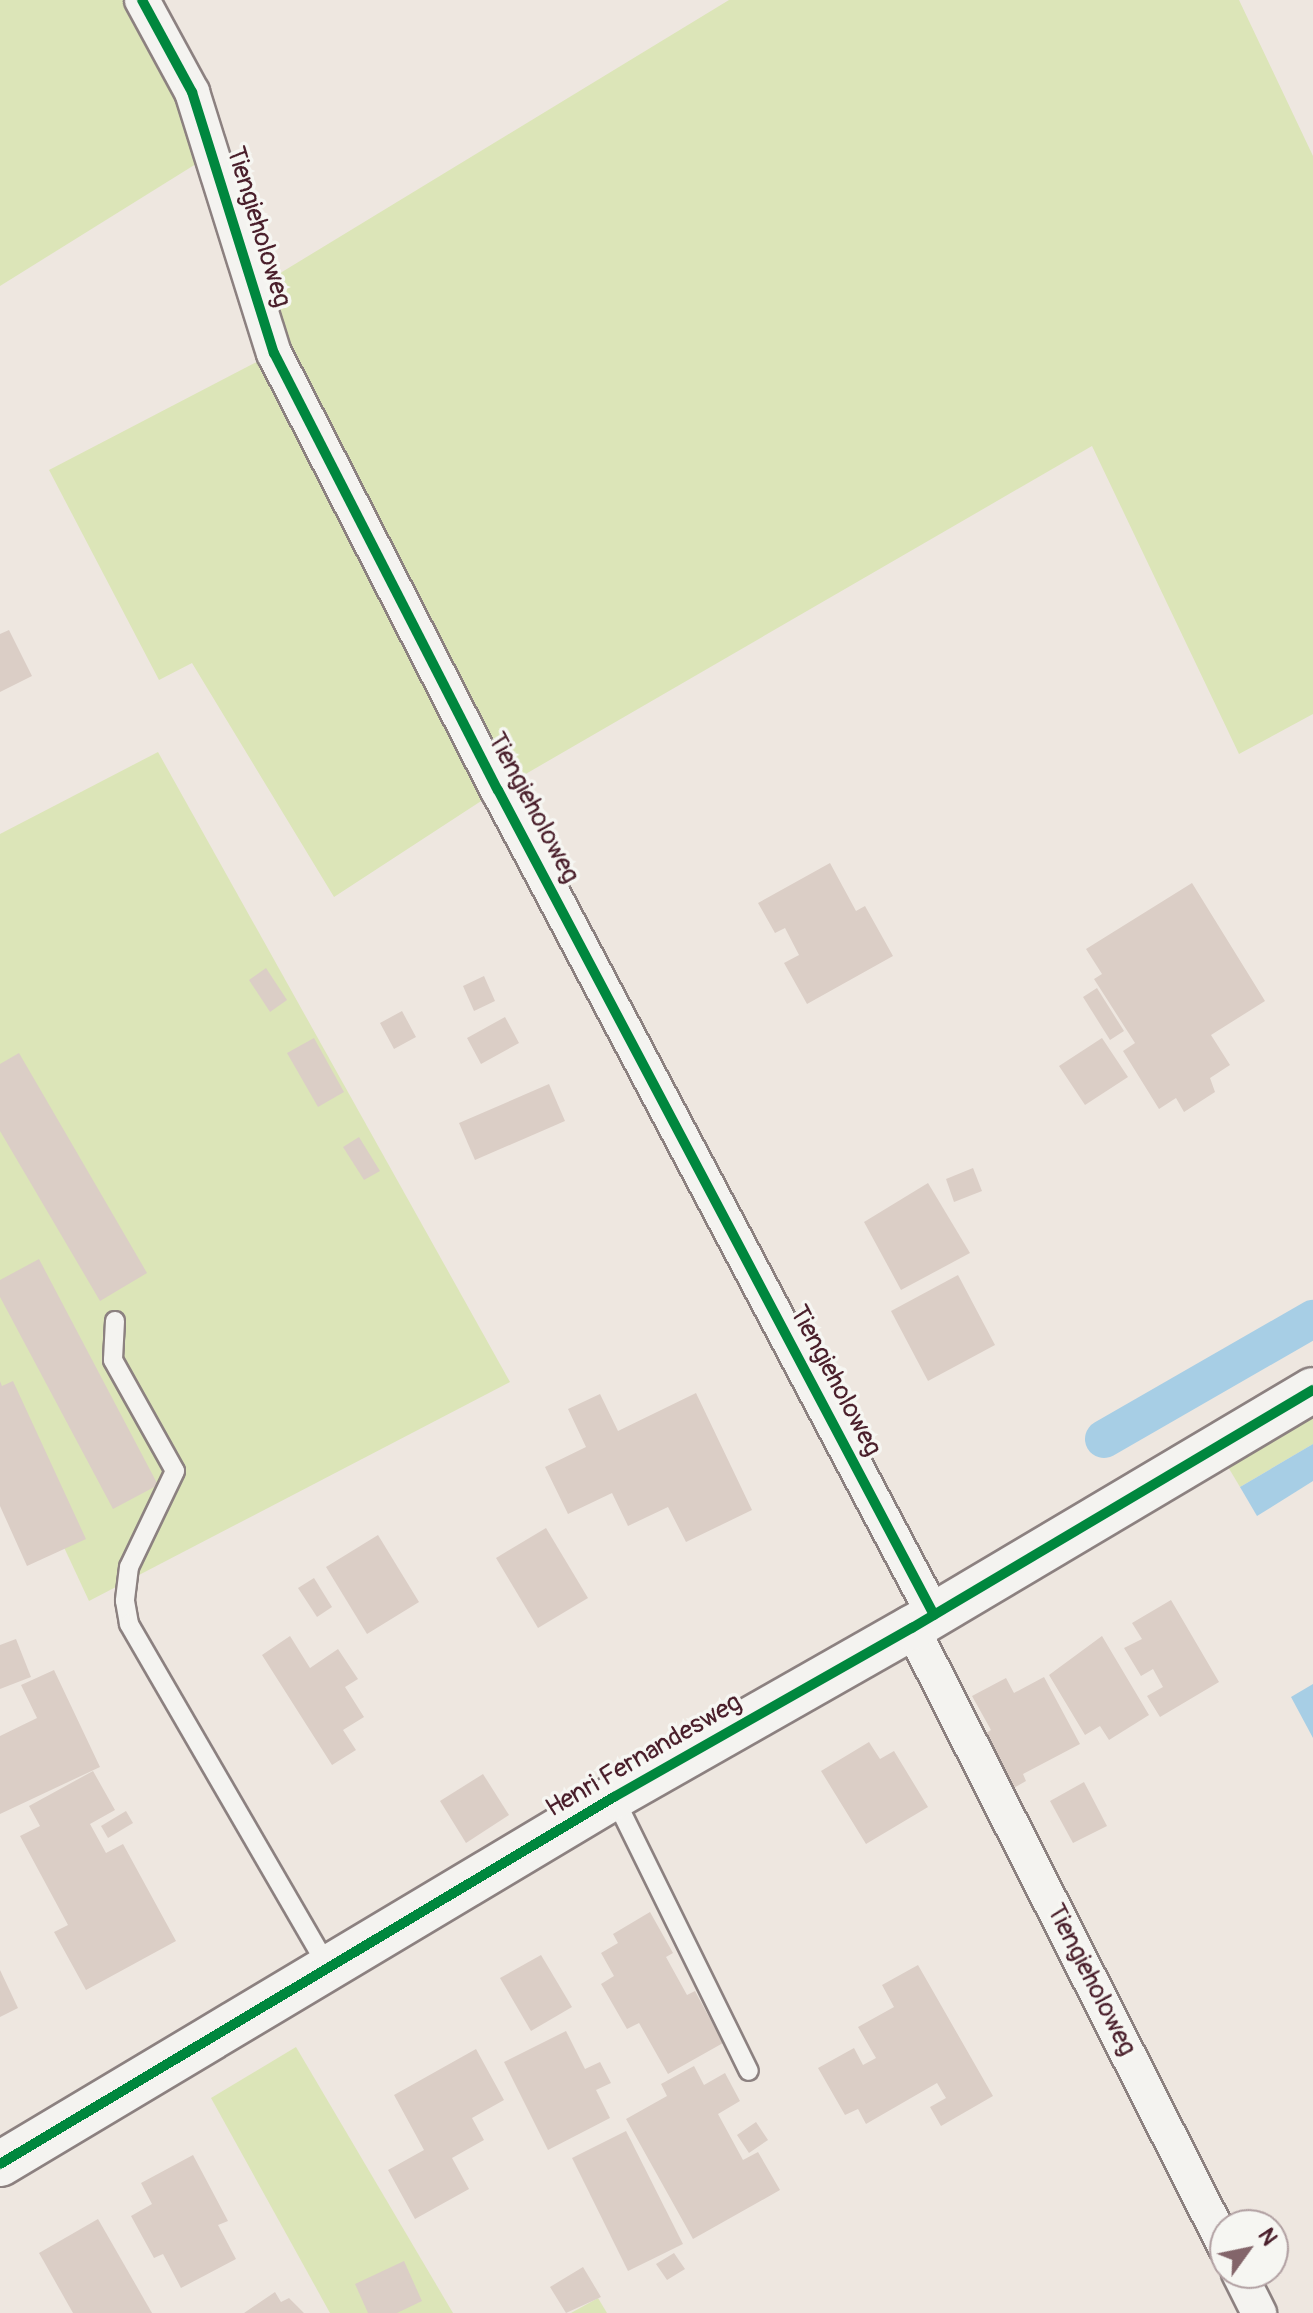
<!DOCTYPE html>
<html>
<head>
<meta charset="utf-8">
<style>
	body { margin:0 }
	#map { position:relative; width:1313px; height:2313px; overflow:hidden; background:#eee7e0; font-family:Pangolin,sans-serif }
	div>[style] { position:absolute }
	.green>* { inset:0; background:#dce5b8 }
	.water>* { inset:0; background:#a7cee5 }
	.canal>* { height:38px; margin:-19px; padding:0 19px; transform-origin:19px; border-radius:19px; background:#a7cee5 }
	.building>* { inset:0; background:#dbcec6 }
	.roads { filter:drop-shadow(2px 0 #8c8180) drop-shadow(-2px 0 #8c8180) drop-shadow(0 2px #8c8180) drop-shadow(0 -2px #8c8180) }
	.service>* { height:18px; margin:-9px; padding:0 9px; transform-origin:9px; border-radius:9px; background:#f4f3f0 }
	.minor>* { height:34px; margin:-17px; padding:0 17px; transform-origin:17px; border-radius:17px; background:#f4f3f0 }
	.tertiary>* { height:44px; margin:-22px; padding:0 22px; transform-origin:22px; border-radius:22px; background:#f4f3f0 }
	.cycleway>* { height:10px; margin:-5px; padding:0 5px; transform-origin:5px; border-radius:5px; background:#00873e }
	span { translate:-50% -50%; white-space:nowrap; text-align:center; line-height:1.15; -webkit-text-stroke:7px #f6f6f2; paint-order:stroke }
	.street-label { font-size:26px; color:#4a1f2b }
	.north { position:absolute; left:1209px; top:2209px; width:80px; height:80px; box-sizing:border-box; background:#f6f6f2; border:2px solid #b1a0a2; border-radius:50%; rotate:57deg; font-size:22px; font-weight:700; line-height:32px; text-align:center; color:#4a1f2b }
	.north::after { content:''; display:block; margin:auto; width:28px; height:36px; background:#83656a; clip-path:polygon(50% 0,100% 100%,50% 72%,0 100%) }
</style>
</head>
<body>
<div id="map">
	<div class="green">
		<div style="clip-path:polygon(0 0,142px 0,212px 154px,0 286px)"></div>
		<div style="clip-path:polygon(729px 0,1239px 0,1313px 156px,1313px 714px,1239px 754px,1092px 446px,498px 790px,334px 897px,192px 663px,159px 680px,49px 470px,274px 353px,254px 289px)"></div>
		<div style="clip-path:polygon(158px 752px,510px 1382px,89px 1601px,0 1410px,0 834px)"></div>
		<div style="clip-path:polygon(1313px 1412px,1313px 1444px,1240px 1487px,1225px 1462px)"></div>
		<div style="clip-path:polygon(296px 2047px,453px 2313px,330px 2313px,211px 2098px)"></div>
		<div style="clip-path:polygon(598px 2298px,607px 2313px,571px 2313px)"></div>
	</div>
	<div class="water">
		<div style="clip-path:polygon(1313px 1444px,1313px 1481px,1257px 1516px,1240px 1487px)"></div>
		<div style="clip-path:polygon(1313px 1684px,1313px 1738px,1291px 1697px)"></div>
	</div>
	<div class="canal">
		<div style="left:1104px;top:1439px;width:241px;rotate:-29.9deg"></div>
	</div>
	<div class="building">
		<div style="clip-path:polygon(9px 630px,32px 676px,0 692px,0 634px)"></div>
		<div style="clip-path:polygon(830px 863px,856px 911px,865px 906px,893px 956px,807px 1004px,784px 963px,799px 955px,785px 928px,775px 933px,758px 903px)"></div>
		<div style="clip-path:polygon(1192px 883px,1265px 1001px,1211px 1035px,1230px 1065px,1210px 1078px,1215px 1092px,1184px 1112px,1176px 1098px,1159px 1109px,1123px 1051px,1135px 1043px,1094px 979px,1102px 974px,1086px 949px)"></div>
		<div style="clip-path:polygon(266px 968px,287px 1000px,270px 1012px,249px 980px)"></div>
		<div style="clip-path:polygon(484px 976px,495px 1001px,474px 1011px,463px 986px)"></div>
		<div style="clip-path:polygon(1097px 988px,1124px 1031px,1110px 1040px,1083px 997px)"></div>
		<div style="clip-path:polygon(402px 1011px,416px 1037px,394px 1049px,380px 1023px)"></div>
		<div style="clip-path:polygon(505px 1017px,519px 1043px,481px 1064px,467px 1038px)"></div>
		<div style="clip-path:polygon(314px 1038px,344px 1092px,318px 1107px,287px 1053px)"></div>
		<div style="clip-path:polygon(1102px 1038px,1128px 1077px,1085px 1105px,1059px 1066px)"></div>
		<div style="clip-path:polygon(19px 1053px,147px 1273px,100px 1301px,0 1131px,0 1064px)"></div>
		<div style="clip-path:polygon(549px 1084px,565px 1121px,475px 1160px,459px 1123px)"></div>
		<div style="clip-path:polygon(359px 1137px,380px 1171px,364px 1180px,343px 1147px)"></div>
		<div style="clip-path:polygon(973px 1168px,982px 1191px,954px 1202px,946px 1179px)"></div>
		<div style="clip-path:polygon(928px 1183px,970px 1253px,901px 1290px,864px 1222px)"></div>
		<div style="clip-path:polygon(39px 1259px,158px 1485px,113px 1509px,0 1297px,0 1280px)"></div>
		<div style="clip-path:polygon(958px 1275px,995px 1345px,928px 1381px,891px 1311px)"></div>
		<div style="clip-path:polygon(0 1381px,2px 1386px,13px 1381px,86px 1539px,27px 1566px,0 1506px)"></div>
		<div style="clip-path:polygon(696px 1393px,752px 1510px,686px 1542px,668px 1507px,628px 1526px,612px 1493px,568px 1514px,545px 1467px,586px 1447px,568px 1409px,600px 1394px,618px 1431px)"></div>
		<div style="clip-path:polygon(546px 1528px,588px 1598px,538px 1628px,496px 1558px)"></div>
		<div style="clip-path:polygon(378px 1535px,419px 1602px,367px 1634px,326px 1567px)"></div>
		<div style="clip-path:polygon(314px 1578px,332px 1607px,317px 1617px,298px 1588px)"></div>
		<div style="clip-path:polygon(1171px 1600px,1219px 1682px,1160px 1717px,1147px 1696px,1163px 1687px,1153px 1669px,1141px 1676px,1124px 1648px,1142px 1639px,1132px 1623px)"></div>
		<div style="clip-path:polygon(290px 1636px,310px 1668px,338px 1649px,358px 1679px,345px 1687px,364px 1717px,343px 1730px,356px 1750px,332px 1765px,262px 1655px)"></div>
		<div style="clip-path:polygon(1102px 1636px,1149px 1715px,1109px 1740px,1100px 1726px,1085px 1735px,1049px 1675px)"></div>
		<div style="clip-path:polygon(16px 1639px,31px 1677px,0 1689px,0 1645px)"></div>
		<div style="clip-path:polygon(54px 1670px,100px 1767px,0 1814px,0 1736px,37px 1718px,21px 1685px)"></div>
		<div style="clip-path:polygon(1044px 1677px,1080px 1744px,1023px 1774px,1026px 1781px,1012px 1789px,983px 1735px,991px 1730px,972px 1696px,1006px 1678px,1014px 1693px)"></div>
		<div style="clip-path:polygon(869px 1742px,880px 1759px,894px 1751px,928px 1807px,866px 1844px,821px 1771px)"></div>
		<div style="clip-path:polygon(93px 1771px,115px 1810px,90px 1824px,106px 1853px,123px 1844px,176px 1941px,86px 1990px,54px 1932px,68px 1925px,20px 1836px,40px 1826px,29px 1806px)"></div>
		<div style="clip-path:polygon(483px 1774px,509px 1815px,466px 1843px,440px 1801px)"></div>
		<div style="clip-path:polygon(1084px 1782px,1107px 1826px,1073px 1843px,1050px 1801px)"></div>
		<div style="clip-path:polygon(126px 1811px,133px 1823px,108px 1838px,101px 1826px)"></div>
		<div style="clip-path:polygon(650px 1912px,673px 1953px,666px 1957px,687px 1995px,695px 1991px,723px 2043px,668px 2074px,639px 2023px,627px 2029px,601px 1984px,614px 1976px,601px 1953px,618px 1943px,613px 1934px)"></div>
		<div style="clip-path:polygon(541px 1955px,572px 2007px,531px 2031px,500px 1978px)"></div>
		<div style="clip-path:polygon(918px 1965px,993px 2096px,941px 2126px,930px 2107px,946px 2098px,937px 2083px,866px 2124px,858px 2109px,845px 2115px,818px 2068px,854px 2048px,863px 2065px,876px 2058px,858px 2027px,894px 2007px,882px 1985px)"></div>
		<div style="clip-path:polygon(0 1970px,18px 2008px,0 2017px)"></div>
		<div style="clip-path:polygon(566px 2031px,585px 2069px,600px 2062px,611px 2083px,596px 2090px,610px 2118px,548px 2150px,504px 2062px)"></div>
		<div style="clip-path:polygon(476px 2049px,504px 2100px,472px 2118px,484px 2140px,452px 2158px,469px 2189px,415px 2219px,388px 2170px,424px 2150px,394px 2095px)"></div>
		<div style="clip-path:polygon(694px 2066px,704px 2085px,725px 2073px,740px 2101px,718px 2114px,743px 2160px,758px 2152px,780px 2190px,693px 2239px,626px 2119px,667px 2096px,661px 2084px)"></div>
		<div style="clip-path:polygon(756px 2122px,768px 2140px,749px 2153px,737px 2135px)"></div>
		<div style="clip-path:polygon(626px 2131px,683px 2244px,628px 2271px,572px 2158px)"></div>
		<div style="clip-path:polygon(193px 2155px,228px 2221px,218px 2225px,236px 2259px,181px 2288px,163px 2254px,154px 2258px,131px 2216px,152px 2204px,141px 2183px)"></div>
		<div style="clip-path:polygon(98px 2219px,152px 2313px,73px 2313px,39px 2253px)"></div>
		<div style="clip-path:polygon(674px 2253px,685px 2269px,667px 2280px,656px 2264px)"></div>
		<div style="clip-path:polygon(404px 2261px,422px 2301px,397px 2313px,368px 2313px,355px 2284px)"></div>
		<div style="clip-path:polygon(583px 2267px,601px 2297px,566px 2313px,550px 2287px)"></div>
		<div style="clip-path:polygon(275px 2292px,281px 2302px,289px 2298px,304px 2313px,244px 2313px)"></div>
	</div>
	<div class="roads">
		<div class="service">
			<div style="left:115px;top:1321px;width:39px;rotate:93deg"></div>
			<div style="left:113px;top:1360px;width:127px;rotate:60.8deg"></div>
			<div style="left:175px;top:1471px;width:106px;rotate:115.6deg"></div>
			<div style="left:129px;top:1567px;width:34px;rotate:97deg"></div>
			<div style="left:125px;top:1601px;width:23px;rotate:80deg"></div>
			<div style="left:129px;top:1624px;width:399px;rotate:59.9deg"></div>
			<div style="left:614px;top:1797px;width:305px;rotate:63.8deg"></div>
		</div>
		<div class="minor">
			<div style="left:142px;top:0;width:105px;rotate:61.5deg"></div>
			<div style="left:192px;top:92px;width:274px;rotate:72.6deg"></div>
			<div style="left:274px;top:353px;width:491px;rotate:62.9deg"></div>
			<div style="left:498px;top:790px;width:933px;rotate:62.14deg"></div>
			<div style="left:912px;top:1628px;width:693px;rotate:63.14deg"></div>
			<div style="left:1239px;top:2273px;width:45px;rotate:63.4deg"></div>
		</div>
		<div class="tertiary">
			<div style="left:0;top:2164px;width:715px;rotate:-30.87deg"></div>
			<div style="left:614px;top:1797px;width:343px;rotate:-29.6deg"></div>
			<div style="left:912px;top:1628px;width:466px;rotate:-30.7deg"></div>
		</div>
	</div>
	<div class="cycleway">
		<div style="left:142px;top:0;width:105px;rotate:61.5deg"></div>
		<div style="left:192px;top:92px;width:274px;rotate:72.6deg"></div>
		<div style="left:274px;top:353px;width:491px;rotate:62.9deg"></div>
		<div style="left:498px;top:790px;width:933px;rotate:62.14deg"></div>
		<div style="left:0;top:2164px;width:715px;rotate:-30.87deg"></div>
		<div style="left:614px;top:1797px;width:343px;rotate:-29.6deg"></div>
		<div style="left:912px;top:1628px;width:466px;rotate:-30.7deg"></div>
	</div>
	<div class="street-label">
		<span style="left:258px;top:227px;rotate:73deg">Tiengieholoweg</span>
		<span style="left:533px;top:808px;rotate:62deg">Tiengieholoweg</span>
		<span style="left:835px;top:1381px;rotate:62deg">Tiengieholoweg</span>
		<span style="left:644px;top:1756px;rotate:-30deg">Henri Fernandesweg</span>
		<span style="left:1091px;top:1980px;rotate:63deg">Tiengieholoweg</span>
	</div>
	<div class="north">N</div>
</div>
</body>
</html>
